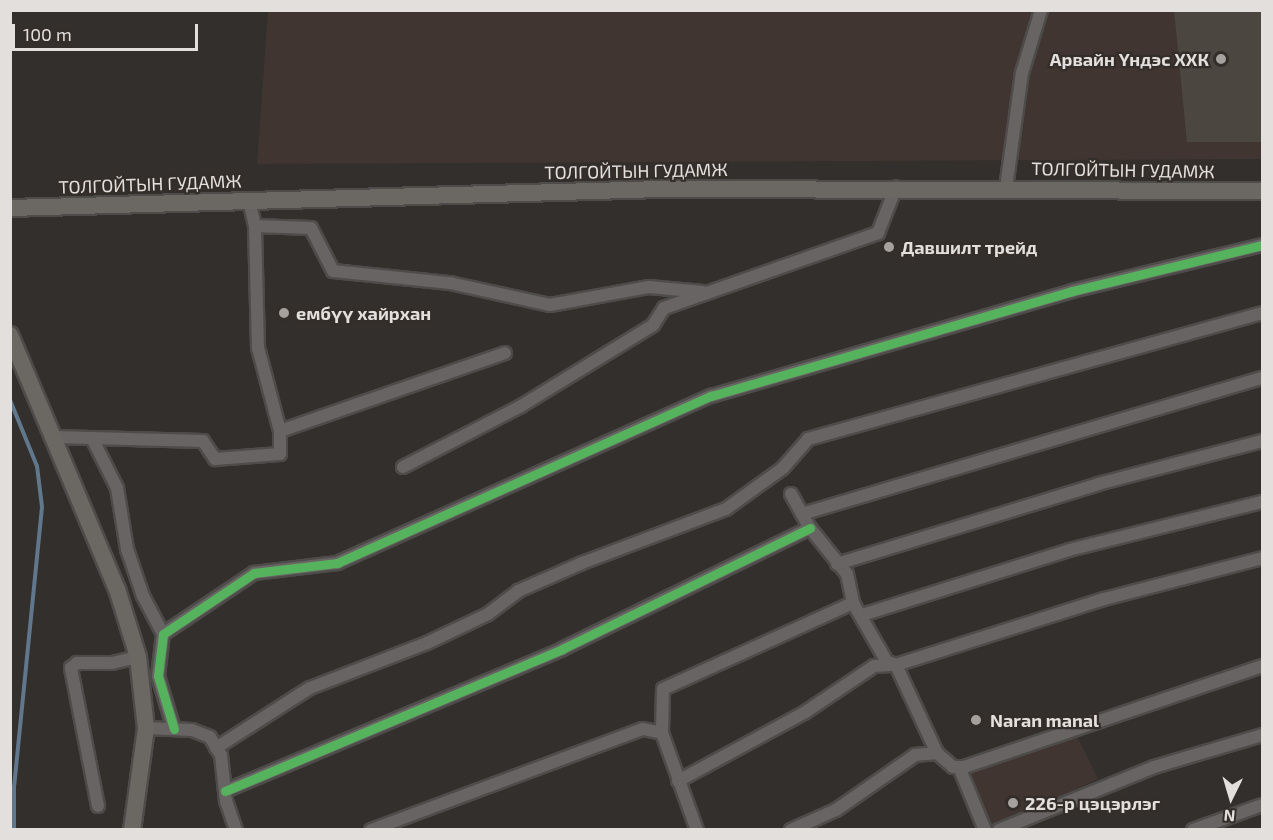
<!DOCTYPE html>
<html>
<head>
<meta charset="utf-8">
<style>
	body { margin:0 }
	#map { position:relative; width:1273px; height:840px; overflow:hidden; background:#322f2d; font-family:"Exo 2",sans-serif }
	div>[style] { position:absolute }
	.built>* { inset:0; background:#403530 }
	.stream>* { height:4px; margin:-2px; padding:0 2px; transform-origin:2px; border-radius:2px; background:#61788c }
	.building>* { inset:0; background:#4c4641 }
	.roads { filter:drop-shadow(2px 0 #4e4c4a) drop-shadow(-2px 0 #4e4c4a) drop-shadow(0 2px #4e4c4a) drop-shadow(0 -2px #4e4c4a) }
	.street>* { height:12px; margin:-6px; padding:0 6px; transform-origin:6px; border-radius:6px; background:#676463 }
	.secondary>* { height:16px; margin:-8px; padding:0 8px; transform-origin:8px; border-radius:8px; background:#6b6763 }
	.cycleway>* { height:9px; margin:-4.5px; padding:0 4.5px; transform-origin:4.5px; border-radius:4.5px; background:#56b35d }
	.dots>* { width:16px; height:16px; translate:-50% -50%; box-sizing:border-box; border:3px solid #342e2b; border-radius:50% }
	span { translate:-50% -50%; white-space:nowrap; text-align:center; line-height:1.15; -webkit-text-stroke:4.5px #342e2b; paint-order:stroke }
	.poi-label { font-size:18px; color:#e2dfdd; font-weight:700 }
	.right { translate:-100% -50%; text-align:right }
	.left { translate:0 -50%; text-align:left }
	.street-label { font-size:18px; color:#e2dfdd }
	.frame { position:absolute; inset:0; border:12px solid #e2dfdd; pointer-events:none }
	.north { position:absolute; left:1201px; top:768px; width:60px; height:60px; -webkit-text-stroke:4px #342e2b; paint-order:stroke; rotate:185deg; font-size:16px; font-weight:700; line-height:24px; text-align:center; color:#e2dfdd }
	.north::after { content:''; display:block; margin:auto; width:21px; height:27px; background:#e2dfdd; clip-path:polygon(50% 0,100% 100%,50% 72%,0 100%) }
	.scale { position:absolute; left:12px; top:24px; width:186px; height:27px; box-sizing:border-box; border:3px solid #e2dfdd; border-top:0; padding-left:8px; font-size:18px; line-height:21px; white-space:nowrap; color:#e2dfdd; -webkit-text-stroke:4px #342e2b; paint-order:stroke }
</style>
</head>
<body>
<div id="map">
	<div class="built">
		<div style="clip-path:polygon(268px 11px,1262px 11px,1262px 159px,257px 164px)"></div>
		<div style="clip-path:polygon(1075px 732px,1098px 779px,993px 827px,965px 774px,967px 768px)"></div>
	</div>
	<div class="stream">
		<div style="left:10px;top:400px;width:71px;rotate:67.8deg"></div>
		<div style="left:37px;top:466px;width:41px;rotate:83deg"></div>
		<div style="left:42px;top:507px;width:280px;rotate:95.7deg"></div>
		<div style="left:14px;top:786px;width:44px;rotate:90deg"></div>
	</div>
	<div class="building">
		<div style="clip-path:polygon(1174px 10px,1263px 10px,1263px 142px,1187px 142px)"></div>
	</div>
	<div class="roads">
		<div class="street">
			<div style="left:1006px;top:188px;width:116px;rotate:-82.1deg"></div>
			<div style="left:1022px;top:73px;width:66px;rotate:-73.2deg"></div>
			<div style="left:255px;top:226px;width:56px;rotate:2deg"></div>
			<div style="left:311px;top:228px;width:48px;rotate:62.9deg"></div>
			<div style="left:333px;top:271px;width:118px;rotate:5.9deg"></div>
			<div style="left:450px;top:283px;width:102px;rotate:12.4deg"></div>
			<div style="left:550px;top:305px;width:101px;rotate:-10.3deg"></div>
			<div style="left:649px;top:287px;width:54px;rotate:5.3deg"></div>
			<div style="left:280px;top:431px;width:238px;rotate:-19.1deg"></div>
			<div style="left:54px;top:437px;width:149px;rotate:1.5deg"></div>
			<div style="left:203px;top:441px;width:22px;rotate:56deg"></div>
			<div style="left:215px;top:459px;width:65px;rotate:-4.4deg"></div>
			<div style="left:280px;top:454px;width:23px;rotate:-90deg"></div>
			<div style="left:280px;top:431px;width:86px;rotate:-104.8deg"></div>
			<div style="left:258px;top:348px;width:122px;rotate:-91.4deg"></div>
			<div style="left:255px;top:226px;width:27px;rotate:-103deg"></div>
			<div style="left:92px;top:438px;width:56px;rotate:63.4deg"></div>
			<div style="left:117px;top:488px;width:62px;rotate:80.7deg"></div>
			<div style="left:127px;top:549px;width:50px;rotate:71.2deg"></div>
			<div style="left:143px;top:596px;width:43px;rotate:62.2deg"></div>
			<div style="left:403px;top:467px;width:133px;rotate:-27.3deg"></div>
			<div style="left:521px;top:406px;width:155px;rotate:-31.5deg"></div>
			<div style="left:653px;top:325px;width:20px;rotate:-57deg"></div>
			<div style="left:664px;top:308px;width:227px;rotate:-19.3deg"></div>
			<div style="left:878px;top:233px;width:49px;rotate:-68.6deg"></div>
			<div style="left:791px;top:494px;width:39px;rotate:61deg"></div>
			<div style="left:810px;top:528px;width:59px;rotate:51.2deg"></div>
			<div style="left:847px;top:574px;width:30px;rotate:78deg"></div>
			<div style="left:853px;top:603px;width:68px;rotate:60deg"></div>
			<div style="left:887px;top:662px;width:9px;rotate:18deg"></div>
			<div style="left:896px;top:665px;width:97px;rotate:65deg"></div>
			<div style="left:802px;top:514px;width:480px;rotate:-16.5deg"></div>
			<div style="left:837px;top:564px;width:273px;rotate:-17deg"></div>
			<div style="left:1098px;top:484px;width:170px;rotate:-14.7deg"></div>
			<div style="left:862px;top:615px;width:217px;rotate:-17.4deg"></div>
			<div style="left:1069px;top:550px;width:199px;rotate:-14deg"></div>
			<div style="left:146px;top:728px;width:46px;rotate:2.5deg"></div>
			<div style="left:192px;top:730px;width:19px;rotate:21deg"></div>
			<div style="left:210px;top:737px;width:21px;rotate:59deg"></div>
			<div style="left:221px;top:755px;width:46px;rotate:83.8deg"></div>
			<div style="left:226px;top:801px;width:31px;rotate:71deg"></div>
			<div style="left:174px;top:729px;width:55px;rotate:-106.8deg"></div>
			<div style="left:158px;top:676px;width:42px;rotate:-83.2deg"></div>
			<div style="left:163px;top:634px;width:110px;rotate:-33.8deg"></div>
			<div style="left:254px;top:573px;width:84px;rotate:-6.9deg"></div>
			<div style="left:337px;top:563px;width:410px;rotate:-24.1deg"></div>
			<div style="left:711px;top:396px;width:376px;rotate:-16.2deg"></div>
			<div style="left:1072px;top:291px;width:195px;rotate:-13.6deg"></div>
			<div style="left:662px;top:733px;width:44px;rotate:-88.7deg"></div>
			<div style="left:663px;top:689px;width:209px;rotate:-24.4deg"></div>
			<div style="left:216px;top:748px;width:112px;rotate:-32.6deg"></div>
			<div style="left:310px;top:688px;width:125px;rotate:-21deg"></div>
			<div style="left:427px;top:643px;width:68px;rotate:-25.4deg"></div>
			<div style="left:488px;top:614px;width:38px;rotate:-37deg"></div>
			<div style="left:518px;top:591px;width:70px;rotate:-23.6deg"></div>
			<div style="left:582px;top:563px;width:154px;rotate:-20.6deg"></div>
			<div style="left:726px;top:509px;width:70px;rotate:-35.7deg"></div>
			<div style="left:783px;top:468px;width:38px;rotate:-49deg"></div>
			<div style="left:808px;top:439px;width:471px;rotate:-15.5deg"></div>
			<div style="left:959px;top:767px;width:68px;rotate:67.6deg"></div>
			<div style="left:678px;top:781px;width:143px;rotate:-28.4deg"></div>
			<div style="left:804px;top:713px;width:84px;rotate:-33.9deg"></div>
			<div style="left:874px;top:666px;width:22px;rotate:-3deg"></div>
			<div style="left:896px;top:665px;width:218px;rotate:-17.6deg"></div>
			<div style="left:1104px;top:599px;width:163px;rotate:-14.5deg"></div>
			<div style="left:225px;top:791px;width:366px;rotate:-22.8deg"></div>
			<div style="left:562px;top:649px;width:276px;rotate:-26deg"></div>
			<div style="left:98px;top:806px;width:141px;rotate:-101.1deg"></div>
			<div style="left:71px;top:668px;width:8px;rotate:-40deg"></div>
			<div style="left:77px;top:663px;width:35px"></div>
			<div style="left:112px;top:663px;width:27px;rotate:-13deg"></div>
			<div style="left:371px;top:830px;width:290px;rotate:-20.4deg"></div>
			<div style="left:643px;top:729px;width:19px;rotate:12deg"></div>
			<div style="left:662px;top:733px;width:103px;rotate:70.2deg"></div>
			<div style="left:791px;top:830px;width:49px;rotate:-24deg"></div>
			<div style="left:836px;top:810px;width:96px;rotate:-34.8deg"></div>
			<div style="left:915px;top:755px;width:22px;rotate:-5deg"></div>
			<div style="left:937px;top:753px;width:21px;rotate:41deg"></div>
			<div style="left:953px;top:767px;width:11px"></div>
			<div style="left:964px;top:767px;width:315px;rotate:-18.7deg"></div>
			<div style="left:999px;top:830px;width:167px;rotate:-22.1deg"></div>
			<div style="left:1154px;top:767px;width:113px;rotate:-16.5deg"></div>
			<div style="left:1193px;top:830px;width:73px;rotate:-19.9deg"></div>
		</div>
		<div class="secondary">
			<div style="left:10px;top:208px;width:653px;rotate:-1.67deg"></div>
			<div style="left:663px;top:189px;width:599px;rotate:0.19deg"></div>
			<div style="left:10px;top:335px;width:276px;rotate:67.2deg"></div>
			<div style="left:117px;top:589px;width:71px;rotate:72.8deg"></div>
			<div style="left:138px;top:657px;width:71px;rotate:83.6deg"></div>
			<div style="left:146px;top:728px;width:103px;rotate:97.8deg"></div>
		</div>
	</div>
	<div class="cycleway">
		<div style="left:174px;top:729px;width:55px;rotate:-106.8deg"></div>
		<div style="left:158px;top:676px;width:42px;rotate:-83.2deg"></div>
		<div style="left:163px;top:634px;width:110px;rotate:-33.8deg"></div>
		<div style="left:254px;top:573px;width:84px;rotate:-6.9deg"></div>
		<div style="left:337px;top:563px;width:410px;rotate:-24.1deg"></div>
		<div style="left:711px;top:396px;width:376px;rotate:-16.2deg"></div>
		<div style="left:1072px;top:291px;width:195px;rotate:-13.6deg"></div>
		<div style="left:225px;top:791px;width:366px;rotate:-22.8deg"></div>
		<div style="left:562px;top:649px;width:276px;rotate:-26deg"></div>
	</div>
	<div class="dots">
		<div style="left:1221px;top:59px;background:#a4a19f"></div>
		<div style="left:889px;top:247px;background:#a4a19f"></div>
		<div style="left:284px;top:313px;background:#a4a19f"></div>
		<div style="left:976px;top:720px;background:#a4a19f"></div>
		<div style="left:1013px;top:803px;background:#a4a19f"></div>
	</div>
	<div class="poi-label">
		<span class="right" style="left:1209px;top:59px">Арвайн Үндэс ХХК</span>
		<span class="left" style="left:901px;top:247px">Давшилт трейд</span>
		<span class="left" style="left:296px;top:313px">ембүү хайрхан</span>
		<span class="left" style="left:990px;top:720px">Naran manal</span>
		<span class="left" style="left:1025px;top:803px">226-р цэцэрлэг</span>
	</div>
	<div class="street-label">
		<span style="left:1123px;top:170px;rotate:1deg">ТОЛГОЙТЫН ГУДАМЖ</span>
		<span style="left:636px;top:171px;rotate:-1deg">ТОЛГОЙТЫН ГУДАМЖ</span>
		<span style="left:150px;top:184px;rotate:-2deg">ТОЛГОЙТЫН ГУДАМЖ</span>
	</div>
	<div class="frame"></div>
	<div class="north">N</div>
	<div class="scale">100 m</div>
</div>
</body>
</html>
